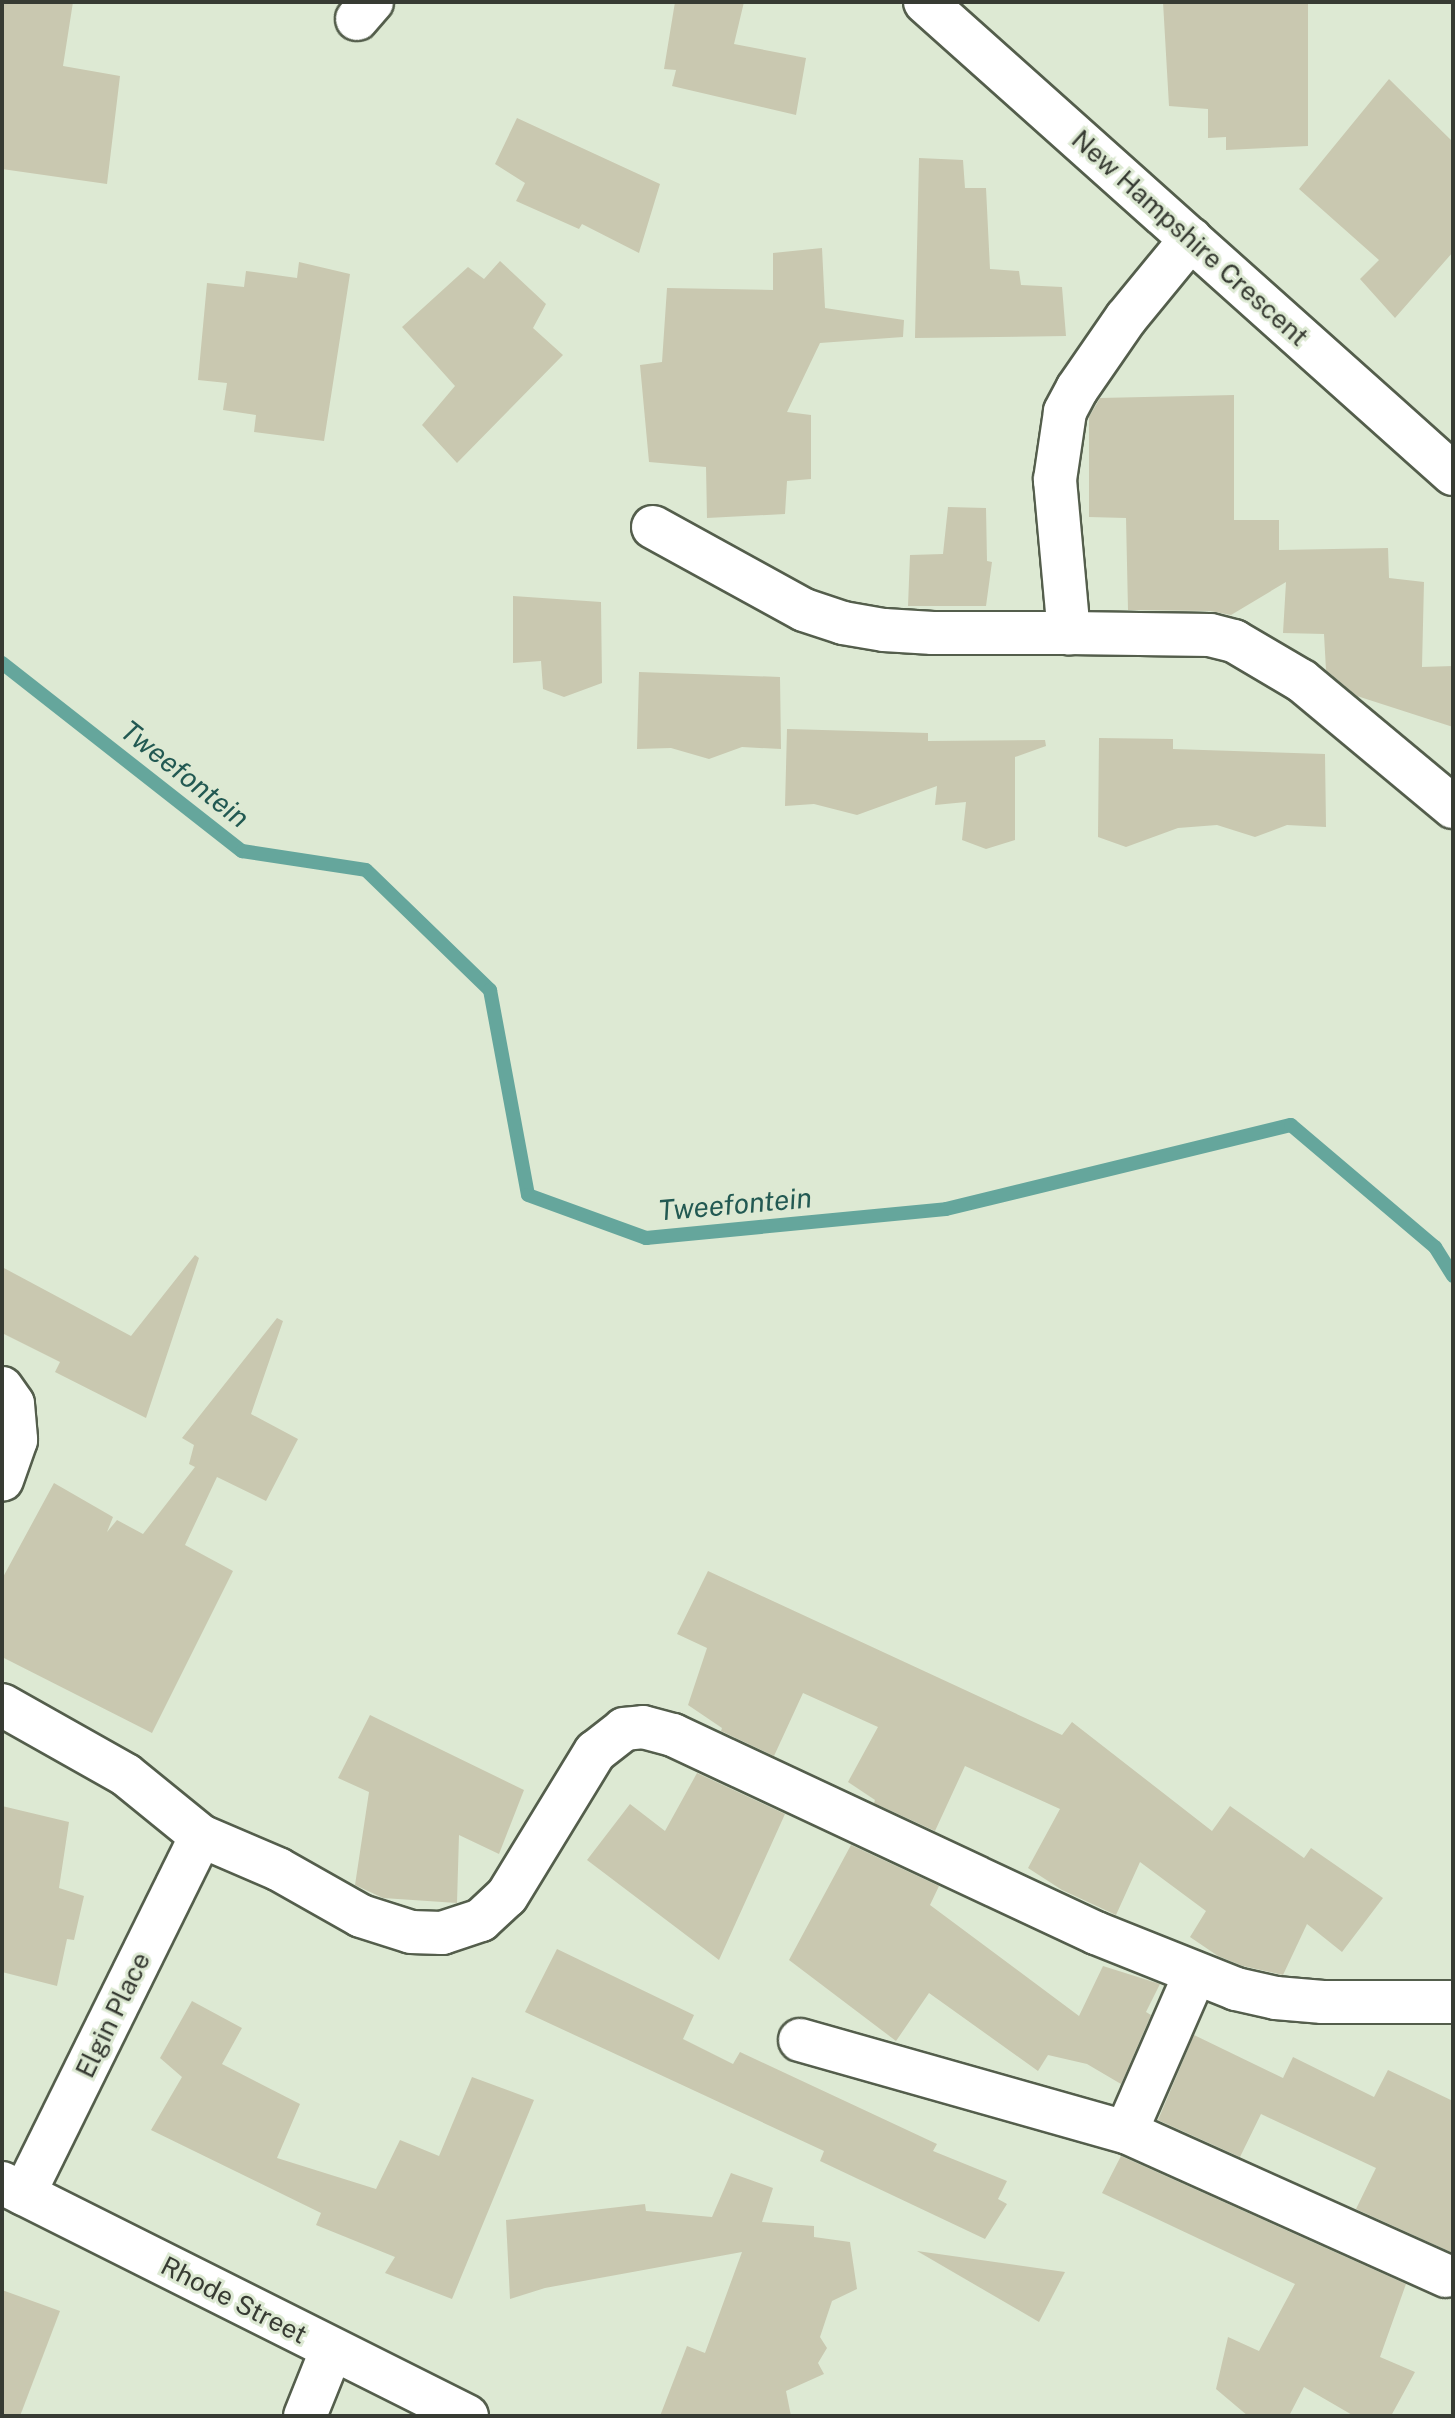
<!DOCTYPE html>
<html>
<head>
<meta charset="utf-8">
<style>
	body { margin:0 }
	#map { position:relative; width:1455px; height:2418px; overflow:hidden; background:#dde9d3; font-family:"Public Sans",sans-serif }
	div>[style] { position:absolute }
	.stream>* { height:14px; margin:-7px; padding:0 7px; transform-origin:7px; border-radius:7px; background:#65a69c }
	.building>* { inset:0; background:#c9c8b0 }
	.roads { filter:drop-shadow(2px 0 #545e4c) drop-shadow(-2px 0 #545e4c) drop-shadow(0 2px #545e4c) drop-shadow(0 -2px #545e4c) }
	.street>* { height:42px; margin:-21px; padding:0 21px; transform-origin:21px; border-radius:21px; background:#fff }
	span { translate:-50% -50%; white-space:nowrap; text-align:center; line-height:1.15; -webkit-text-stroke:6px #dde9d3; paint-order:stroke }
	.street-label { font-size:26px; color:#373b33 }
	.water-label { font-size:28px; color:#225952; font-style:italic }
	.frame { position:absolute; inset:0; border:4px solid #373b33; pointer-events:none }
</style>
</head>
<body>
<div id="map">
	<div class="stream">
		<div style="left:2px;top:663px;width:305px;rotate:38.1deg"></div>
		<div style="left:242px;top:851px;width:125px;rotate:8.7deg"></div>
		<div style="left:366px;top:870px;width:173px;rotate:44.1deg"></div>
		<div style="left:490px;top:990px;width:208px;rotate:79.5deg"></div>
		<div style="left:528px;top:1195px;width:126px;rotate:20deg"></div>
		<div style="left:646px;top:1238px;width:301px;rotate:-5.5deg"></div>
		<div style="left:946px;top:1209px;width:355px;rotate:-13.7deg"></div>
		<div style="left:1291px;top:1125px;width:189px;rotate:40.3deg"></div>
		<div style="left:1435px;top:1247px;width:34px;rotate:58deg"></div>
	</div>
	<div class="building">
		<div style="clip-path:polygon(2px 2px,73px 2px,63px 66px,120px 76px,107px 184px,2px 169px)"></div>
		<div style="clip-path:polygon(675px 2px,744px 2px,734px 44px,806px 58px,796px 115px,672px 86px,676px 70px,664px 69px)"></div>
		<div style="clip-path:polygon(1163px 2px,1308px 2px,1308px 146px,1226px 150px,1226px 137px,1208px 138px,1208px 109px,1169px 106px)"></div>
		<div style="clip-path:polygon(1389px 79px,1453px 142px,1453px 252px,1395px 318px,1360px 279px,1379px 260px,1299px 189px)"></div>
		<div style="clip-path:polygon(517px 118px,660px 184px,639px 253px,582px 224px,579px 229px,516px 201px,525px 183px,495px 164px)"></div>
		<div style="clip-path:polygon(919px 158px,963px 160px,965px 188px,986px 188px,990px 269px,1019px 271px,1021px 285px,1062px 287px,1066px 336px,915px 338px)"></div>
		<div style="clip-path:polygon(822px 248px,825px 308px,904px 320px,903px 337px,820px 343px,787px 412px,811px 415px,811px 479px,787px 481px,785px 514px,707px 518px,706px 467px,649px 462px,640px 365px,662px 362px,667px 288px,773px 290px,773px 253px)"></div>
		<div style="clip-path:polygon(500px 261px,546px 304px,533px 328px,563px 355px,457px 463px,422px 425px,455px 386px,402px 327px,468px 267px,484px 279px)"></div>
		<div style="clip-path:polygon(299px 262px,350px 274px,324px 441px,254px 432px,256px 415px,223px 410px,227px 383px,198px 380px,207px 283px,244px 287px,246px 271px,297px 278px)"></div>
		<div style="clip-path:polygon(1234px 395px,1234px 520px,1279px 520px,1279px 550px,1388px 548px,1389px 578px,1424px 582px,1422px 667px,1453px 666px,1453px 727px,1357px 696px,1326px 670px,1324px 634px,1283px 633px,1286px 582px,1231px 615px,1210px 611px,1128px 610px,1126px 518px,1089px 517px,1089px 417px,1100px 398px)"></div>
		<div style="clip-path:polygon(948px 507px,986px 508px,987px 561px,992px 562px,986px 606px,908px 606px,910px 555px,943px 554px)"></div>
		<div style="clip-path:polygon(513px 596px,601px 602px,602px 683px,564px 697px,543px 689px,541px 661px,513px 663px)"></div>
		<div style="clip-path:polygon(639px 672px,780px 677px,781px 749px,742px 747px,709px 759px,671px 748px,637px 749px)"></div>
		<div style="clip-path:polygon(787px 729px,928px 733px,928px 741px,1045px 740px,1046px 746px,1015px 757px,1015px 840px,986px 849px,962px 840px,966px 802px,935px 805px,937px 786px,857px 815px,814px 804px,785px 806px)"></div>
		<div style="clip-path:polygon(1099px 738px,1173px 739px,1173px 749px,1325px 754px,1326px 827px,1287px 825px,1255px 837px,1217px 825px,1178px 828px,1126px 847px,1098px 837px)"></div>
		<div style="clip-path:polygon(195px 1255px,199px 1258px,146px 1418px,55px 1372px,60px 1362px,2px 1333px,2px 1267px,131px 1336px)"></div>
		<div style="clip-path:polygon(277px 1318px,283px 1321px,251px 1414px,298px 1439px,266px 1501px,217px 1477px,185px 1545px,233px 1571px,152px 1733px,2px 1657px,2px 1579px,54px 1483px,113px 1517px,107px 1532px,117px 1520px,143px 1534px,195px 1467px,189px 1464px,194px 1445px,182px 1438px)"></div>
		<div style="clip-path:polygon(708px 1571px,1062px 1735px,1072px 1722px,1212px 1831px,1230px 1806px,1304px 1858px,1311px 1848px,1383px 1898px,1342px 1952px,1307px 1924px,1283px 1975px,1243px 1966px,1218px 1956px,1190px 1937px,1206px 1911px,1140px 1862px,1116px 1915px,1062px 1890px,1028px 1868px,1060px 1809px,965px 1766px,935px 1831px,874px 1803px,875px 1800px,848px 1782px,878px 1727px,803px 1693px,774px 1756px,721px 1731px,722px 1728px,688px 1705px,707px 1648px,677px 1634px)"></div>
		<div style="clip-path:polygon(370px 1715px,524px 1790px,499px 1854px,459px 1835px,457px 1903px,383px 1898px,355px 1885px,369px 1792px,338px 1778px)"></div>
		<div style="clip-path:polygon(697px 1773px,785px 1814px,719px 1960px,587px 1860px,630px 1804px,665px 1831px)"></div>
		<div style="clip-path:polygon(2px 1806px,69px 1822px,59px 1888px,84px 1896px,74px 1940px,67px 1939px,57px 1986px,2px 1972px)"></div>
		<div style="clip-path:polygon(851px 1845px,939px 1886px,930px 1905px,1079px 2016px,1103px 1966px,1160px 1984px,1146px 2012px,1151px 2015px,1121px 2084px,1087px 2064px,1048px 2055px,1038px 2071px,929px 1993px,896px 2041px,789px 1960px)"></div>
		<div style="clip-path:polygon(557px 1949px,694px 2015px,683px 2039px,733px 2064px,740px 2052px,937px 2144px,933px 2151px,1007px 2181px,998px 2199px,1007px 2204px,985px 2239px,820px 2161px,824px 2151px,525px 2012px)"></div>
		<div style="clip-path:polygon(192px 2001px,242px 2028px,222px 2064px,300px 2104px,277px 2158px,376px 2189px,400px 2140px,439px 2156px,472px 2077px,534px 2100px,452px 2299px,385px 2273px,395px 2257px,316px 2225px,321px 2213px,151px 2130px,182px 2077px,160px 2058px)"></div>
		<div style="clip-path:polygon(1194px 2035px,1283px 2078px,1293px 2057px,1374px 2097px,1388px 2070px,1453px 2101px,1453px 2253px,1356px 2209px,1376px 2168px,1261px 2114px,1240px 2157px,1158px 2120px)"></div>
		<div style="clip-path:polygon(1121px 2156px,1406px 2284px,1380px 2357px,1415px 2372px,1391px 2416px,1354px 2416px,1304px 2387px,1289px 2416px,1248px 2416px,1216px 2389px,1228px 2337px,1259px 2351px,1295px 2284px,1102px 2193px)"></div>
		<div style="clip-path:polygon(731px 2173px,773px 2188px,762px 2222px,814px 2226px,814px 2237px,850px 2242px,857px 2289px,832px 2301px,820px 2337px,827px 2348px,818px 2363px,824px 2374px,786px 2391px,791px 2416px,660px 2416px,687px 2346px,705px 2353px,742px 2252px,545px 2288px,510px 2299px,506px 2220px,645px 2204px,646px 2211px,712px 2217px)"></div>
		<div style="clip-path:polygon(917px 2251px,1065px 2272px,1039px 2322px)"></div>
		<div style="clip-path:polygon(2px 2290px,60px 2311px,20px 2416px,2px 2416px)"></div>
	</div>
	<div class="roads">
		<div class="street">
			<div style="left:925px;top:2px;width:708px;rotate:41.79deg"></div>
			<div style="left:357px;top:19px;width:23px;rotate:-49deg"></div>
			<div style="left:1191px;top:239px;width:102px;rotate:129.4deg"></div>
			<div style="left:1126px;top:318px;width:86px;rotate:124.6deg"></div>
			<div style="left:1077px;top:389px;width:26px;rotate:118deg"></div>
			<div style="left:1065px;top:412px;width:69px;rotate:98.4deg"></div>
			<div style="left:1055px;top:480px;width:154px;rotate:84.8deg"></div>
			<div style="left:1069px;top:633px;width:141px;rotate:0.8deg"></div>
			<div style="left:1210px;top:635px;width:25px;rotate:14deg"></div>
			<div style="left:1234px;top:641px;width:79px;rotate:30.5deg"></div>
			<div style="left:1302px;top:681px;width:197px;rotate:39.8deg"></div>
			<div style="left:653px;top:527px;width:172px;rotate:28.8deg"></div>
			<div style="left:804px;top:610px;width:41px;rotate:18.4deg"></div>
			<div style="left:843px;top:623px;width:42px;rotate:9.7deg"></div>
			<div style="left:884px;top:630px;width:49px;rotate:3.5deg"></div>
			<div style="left:933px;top:633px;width:136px"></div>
			<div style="left:2px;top:1388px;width:19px;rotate:55deg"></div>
			<div style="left:13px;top:1404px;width:36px;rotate:85deg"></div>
			<div style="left:16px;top:1440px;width:42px;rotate:109.3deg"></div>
			<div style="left:2px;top:1705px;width:142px;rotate:29.4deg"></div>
			<div style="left:126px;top:1775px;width:97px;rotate:39.1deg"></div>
			<div style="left:201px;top:1836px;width:84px;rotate:23.2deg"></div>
			<div style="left:278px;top:1869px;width:95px;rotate:29.5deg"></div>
			<div style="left:361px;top:1916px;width:52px;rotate:17.7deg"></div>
			<div style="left:411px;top:1932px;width:31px;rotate:2deg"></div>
			<div style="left:442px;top:1933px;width:41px;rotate:-18.4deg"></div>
			<div style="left:481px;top:1920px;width:35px;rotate:-43deg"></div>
			<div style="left:507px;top:1896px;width:169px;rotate:-58.6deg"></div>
			<div style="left:595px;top:1752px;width:37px;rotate:-38deg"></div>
			<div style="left:624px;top:1729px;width:19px;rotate:-6deg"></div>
			<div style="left:643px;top:1727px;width:31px;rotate:15deg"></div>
			<div style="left:673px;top:1735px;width:467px;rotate:25.1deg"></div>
			<div style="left:1096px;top:1933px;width:151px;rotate:21.8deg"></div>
			<div style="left:1236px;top:1989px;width:41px;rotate:12.7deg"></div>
			<div style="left:1276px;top:1998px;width:47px;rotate:4.9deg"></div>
			<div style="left:1323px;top:2002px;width:130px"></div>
			<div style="left:1195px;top:1974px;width:172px;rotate:113.6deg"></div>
			<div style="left:1126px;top:2132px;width:351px;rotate:24.2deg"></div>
			<div style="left:800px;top:2040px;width:339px;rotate:15.8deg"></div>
			<div style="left:2px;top:2183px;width:520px;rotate:26.61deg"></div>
			<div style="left:24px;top:2194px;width:399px;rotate:-63.7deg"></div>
			<div style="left:305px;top:2416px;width:72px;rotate:-68.1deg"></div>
		</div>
	</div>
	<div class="street-label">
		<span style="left:1190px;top:238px;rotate:42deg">New Hampshire Crescent</span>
		<span style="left:113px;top:2015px;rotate:-64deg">Elgin Place</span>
		<span style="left:234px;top:2300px;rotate:27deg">Rhode Street</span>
	</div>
	<div class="water-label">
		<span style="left:185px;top:774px;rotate:38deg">Tweefontein</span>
		<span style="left:735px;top:1204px;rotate:-5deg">Tweefontein</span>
	</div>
	<div class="frame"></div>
</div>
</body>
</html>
